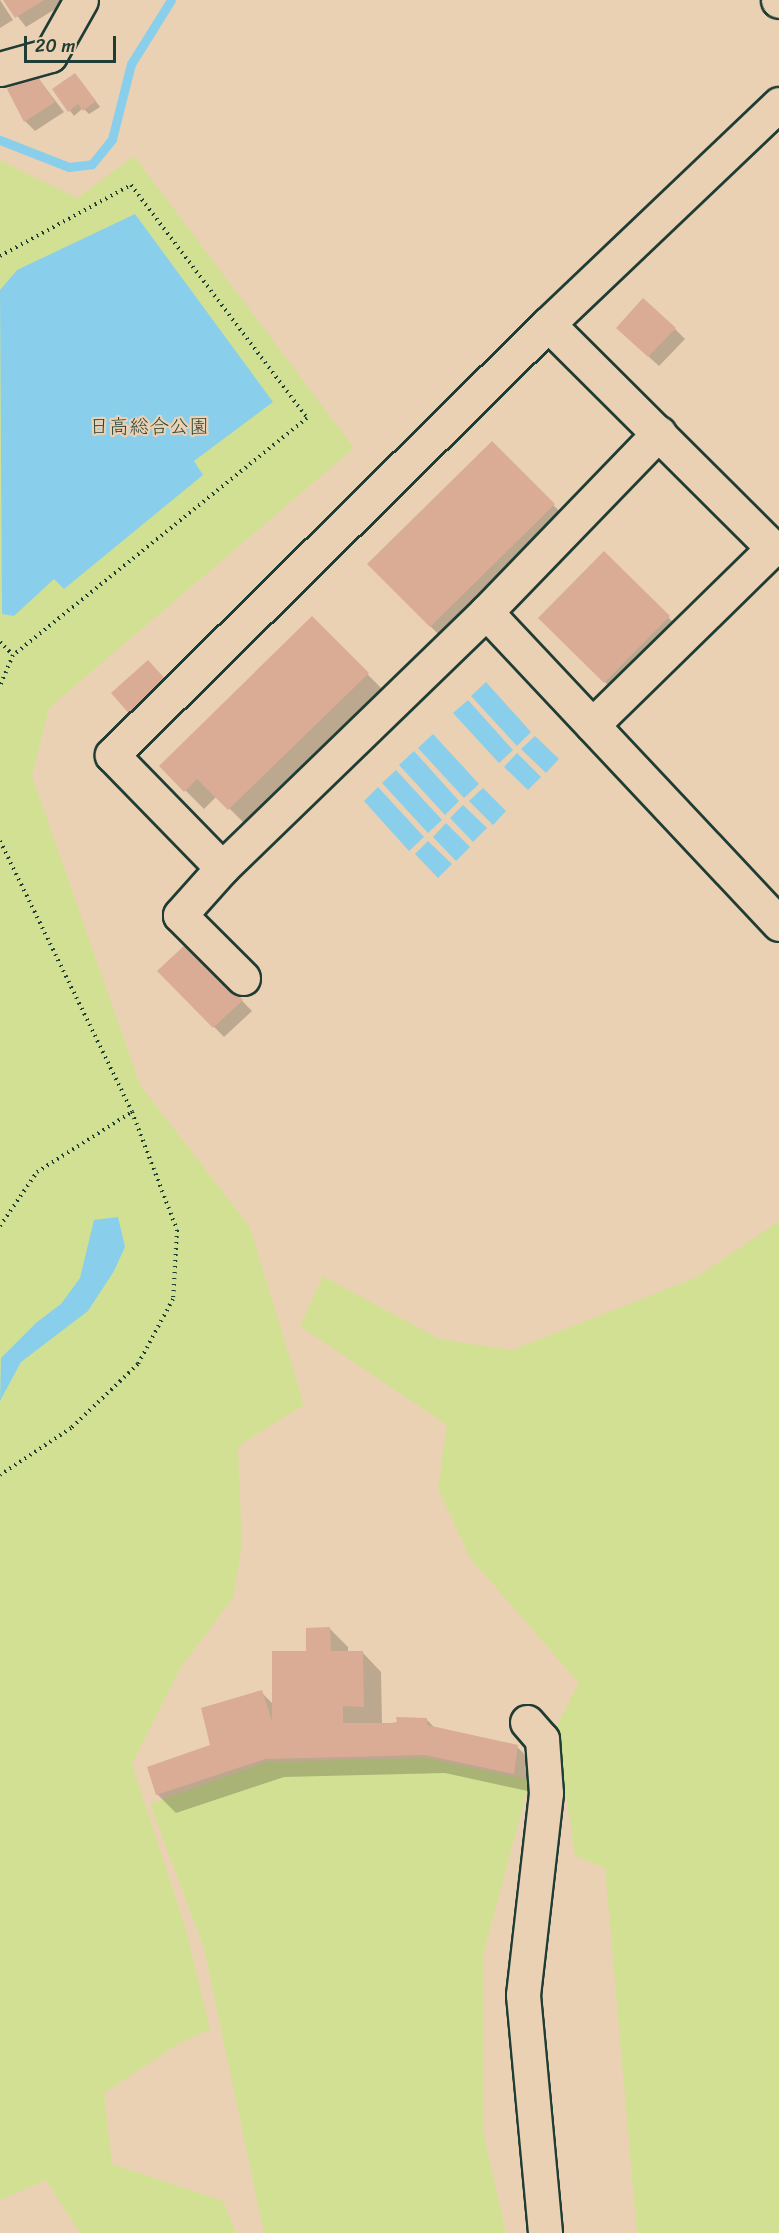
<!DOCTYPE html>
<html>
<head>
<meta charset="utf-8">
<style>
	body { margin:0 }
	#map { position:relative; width:779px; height:2233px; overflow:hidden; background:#ebd1b3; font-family:Sriracha,"Klee One",sans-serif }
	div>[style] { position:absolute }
	.green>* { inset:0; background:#d2e093 }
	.water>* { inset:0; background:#89cfeb }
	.shadow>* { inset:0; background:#0003 }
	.stream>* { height:9px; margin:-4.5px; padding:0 4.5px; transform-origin:4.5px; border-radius:4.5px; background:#89cfeb }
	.building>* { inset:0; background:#daac95 }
	.path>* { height:4px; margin-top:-2px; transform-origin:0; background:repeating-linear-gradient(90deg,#1f3d34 0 1.5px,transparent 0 6px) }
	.roads { filter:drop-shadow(2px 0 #1f3d34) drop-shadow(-2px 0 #1f3d34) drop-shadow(0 2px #1f3d34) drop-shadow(0 -2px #1f3d34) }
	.minor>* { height:33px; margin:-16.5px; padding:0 16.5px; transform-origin:16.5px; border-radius:16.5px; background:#ebd1b3 }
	span { translate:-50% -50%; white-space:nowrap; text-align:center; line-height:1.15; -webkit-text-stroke:4.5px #ebd1b3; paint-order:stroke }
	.park-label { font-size:20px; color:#284539 }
	.scale { position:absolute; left:24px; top:36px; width:92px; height:27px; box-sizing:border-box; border:3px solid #1f3d34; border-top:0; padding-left:8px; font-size:18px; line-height:21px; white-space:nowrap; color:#1f3d34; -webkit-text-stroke:4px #ebd1b3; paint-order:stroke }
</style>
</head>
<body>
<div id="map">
	<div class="green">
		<div style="clip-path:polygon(134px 156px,354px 448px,49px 708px,32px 776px,140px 1085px,250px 1227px,304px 1405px,238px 1446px,242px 1545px,233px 1598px,181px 1667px,132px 1764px,186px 1930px,210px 2029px,178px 2044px,104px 2093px,112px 2164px,223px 2201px,236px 2233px,80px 2233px,46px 2180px,0 2200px,0 160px,77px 198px)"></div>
		<div style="clip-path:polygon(779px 1221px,779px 2233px,637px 2233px,605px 1868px,575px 1856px,556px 1727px,579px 1683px,470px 1558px,438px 1488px,447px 1425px,300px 1326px,323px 1276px,439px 1339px,512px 1350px,695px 1278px)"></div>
		<div style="clip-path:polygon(425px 1758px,530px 1780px,484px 1951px,484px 2136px,506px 2233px,264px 2233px,204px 1948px,150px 1804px,267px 1762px)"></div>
	</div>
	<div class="water">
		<div style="clip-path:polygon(135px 214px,273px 402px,194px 461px,203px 475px,64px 589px,54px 579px,14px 616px,2px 614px,0 290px,17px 270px)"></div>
		<div style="clip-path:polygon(486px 682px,531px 732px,517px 746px,471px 696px)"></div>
		<div style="clip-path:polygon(468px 700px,513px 750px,499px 763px,453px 713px)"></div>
		<div style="clip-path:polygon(433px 734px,479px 784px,464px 798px,418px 748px)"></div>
		<div style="clip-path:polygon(535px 736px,559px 759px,546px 773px,521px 749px)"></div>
		<div style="clip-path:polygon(414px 751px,459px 801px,445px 815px,399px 765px)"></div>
		<div style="clip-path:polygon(517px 753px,541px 777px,528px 790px,504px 767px)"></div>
		<div style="clip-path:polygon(396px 770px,442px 820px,428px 833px,382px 783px)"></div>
		<div style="clip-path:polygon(378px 787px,424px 837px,409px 851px,364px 801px)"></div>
		<div style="clip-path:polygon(483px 788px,506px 811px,493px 825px,469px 801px)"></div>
		<div style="clip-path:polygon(463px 805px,487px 828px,473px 842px,450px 818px)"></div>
		<div style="clip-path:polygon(446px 823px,470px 847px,456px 861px,433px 837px)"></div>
		<div style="clip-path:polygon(428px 841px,452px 864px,438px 878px,415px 854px)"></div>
		<div style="clip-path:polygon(118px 1217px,125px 1247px,114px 1271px,88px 1311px,21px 1362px,0 1401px,1px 1358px,37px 1322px,61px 1304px,80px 1278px,94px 1220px)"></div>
	</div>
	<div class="shadow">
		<div style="clip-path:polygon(0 0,13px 20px,0 28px)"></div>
		<div style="clip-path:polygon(5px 0,70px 0,26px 27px)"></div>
		<div style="clip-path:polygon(34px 73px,64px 112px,35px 131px,25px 121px,9px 90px)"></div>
		<div style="clip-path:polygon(79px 79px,100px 107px,89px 114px,83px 108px,74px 116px,54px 90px)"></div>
		<div style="clip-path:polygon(675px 329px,685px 339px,659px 366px,628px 338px)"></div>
		<div style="clip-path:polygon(492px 443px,572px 524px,449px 645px,369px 564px)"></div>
		<div style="clip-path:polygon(604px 553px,683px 632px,619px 696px,540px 618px)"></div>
		<div style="clip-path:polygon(312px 618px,386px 693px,248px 827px,217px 796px,204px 809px,161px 766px)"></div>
		<div style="clip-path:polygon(187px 945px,252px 1011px,224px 1037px,160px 971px)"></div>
		<div style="clip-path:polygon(330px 1629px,348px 1647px,348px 1653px,363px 1653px,381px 1672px,382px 1724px,426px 1719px,435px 1728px,517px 1747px,536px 1765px,532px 1792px,445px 1773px,284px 1777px,176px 1813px,158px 1795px,149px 1768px,212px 1745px,261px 1692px,274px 1705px,307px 1653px)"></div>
	</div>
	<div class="stream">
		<div style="left:0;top:140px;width:74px;rotate:21.4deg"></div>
		<div style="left:69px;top:167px;width:23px;rotate:-7deg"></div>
		<div style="left:92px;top:164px;width:32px;rotate:-51deg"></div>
		<div style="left:112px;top:139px;width:77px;rotate:-75.8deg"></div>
		<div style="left:131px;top:64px;width:75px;rotate:-58deg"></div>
	</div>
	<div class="building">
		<div style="clip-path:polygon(3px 0,44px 0,15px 18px)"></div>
		<div style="clip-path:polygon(34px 71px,55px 102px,24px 122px,7px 89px)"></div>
		<div style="clip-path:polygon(75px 73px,96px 101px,83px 111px,78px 104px,68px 112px,52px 89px)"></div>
		<div style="clip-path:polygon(643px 298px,676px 328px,648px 357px,616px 328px)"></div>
		<div style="clip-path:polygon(492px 441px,555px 504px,430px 627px,367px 564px)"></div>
		<div style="clip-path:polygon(604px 551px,670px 616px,604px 683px,538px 618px)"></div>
		<div style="clip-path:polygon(312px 616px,369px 673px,228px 810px,197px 779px,184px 792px,159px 766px)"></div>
		<div style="clip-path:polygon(148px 660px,169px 683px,132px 717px,111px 693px)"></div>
		<div style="clip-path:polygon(187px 943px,243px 1000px,213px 1028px,157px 971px)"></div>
		<div style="clip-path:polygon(330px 1627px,331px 1651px,363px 1651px,364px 1707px,343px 1706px,343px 1723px,397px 1723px,396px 1717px,427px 1718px,427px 1725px,518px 1745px,514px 1774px,425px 1755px,265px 1759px,156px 1795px,147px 1767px,210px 1745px,201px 1708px,262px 1690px,272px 1721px,272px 1651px,306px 1651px,306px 1628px)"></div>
	</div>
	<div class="path">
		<div style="left:0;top:256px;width:149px;rotate:-28.5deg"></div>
		<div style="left:131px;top:185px;width:292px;rotate:52.9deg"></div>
		<div style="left:307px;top:418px;width:378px;rotate:141.1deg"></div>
		<div style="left:13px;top:655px;width:33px;rotate:113deg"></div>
		<div style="left:0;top:642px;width:18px;rotate:45deg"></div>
		<div style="left:0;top:841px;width:301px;rotate:64deg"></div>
		<div style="left:132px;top:1112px;width:126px;rotate:69.1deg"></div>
		<div style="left:177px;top:1230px;width:69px;rotate:93.3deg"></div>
		<div style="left:173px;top:1299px;width:74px;rotate:118.3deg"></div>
		<div style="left:138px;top:1364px;width:93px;rotate:136.3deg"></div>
		<div style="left:71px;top:1428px;width:85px;rotate:146.5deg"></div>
		<div style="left:0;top:1226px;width:65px;rotate:-55.6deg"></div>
		<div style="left:37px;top:1172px;width:112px;rotate:-32.3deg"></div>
	</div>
	<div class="roads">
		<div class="minor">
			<div style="left:778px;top:0;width:1px;rotate:45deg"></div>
			<div style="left:0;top:69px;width:52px;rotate:-15.6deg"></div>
			<div style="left:50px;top:55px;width:63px;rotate:-60.6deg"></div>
			<div style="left:548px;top:324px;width:317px;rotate:44.9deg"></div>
			<div style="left:773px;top:548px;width:253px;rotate:135.6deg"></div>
			<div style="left:486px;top:612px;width:428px;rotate:46.8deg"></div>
			<div style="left:222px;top:868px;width:158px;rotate:-134.2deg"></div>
			<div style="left:112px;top:755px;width:613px;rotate:-44.67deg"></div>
			<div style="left:548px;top:324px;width:319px;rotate:-43.6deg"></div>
			<div style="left:243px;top:978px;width:89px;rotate:-135deg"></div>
			<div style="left:180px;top:915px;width:63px;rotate:-48.2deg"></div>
			<div style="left:222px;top:868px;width:368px;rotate:-44.1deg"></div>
			<div style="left:486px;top:612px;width:249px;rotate:-46deg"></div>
			<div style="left:527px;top:1722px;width:23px;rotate:49deg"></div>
			<div style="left:542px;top:1739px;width:54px;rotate:85.8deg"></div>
			<div style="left:546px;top:1793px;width:203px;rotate:96.5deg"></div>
			<div style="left:523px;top:1995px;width:239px;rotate:84.7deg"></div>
		</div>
	</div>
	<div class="park-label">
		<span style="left:149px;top:426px">日高総合公園</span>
	</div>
	<div class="scale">20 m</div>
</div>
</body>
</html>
